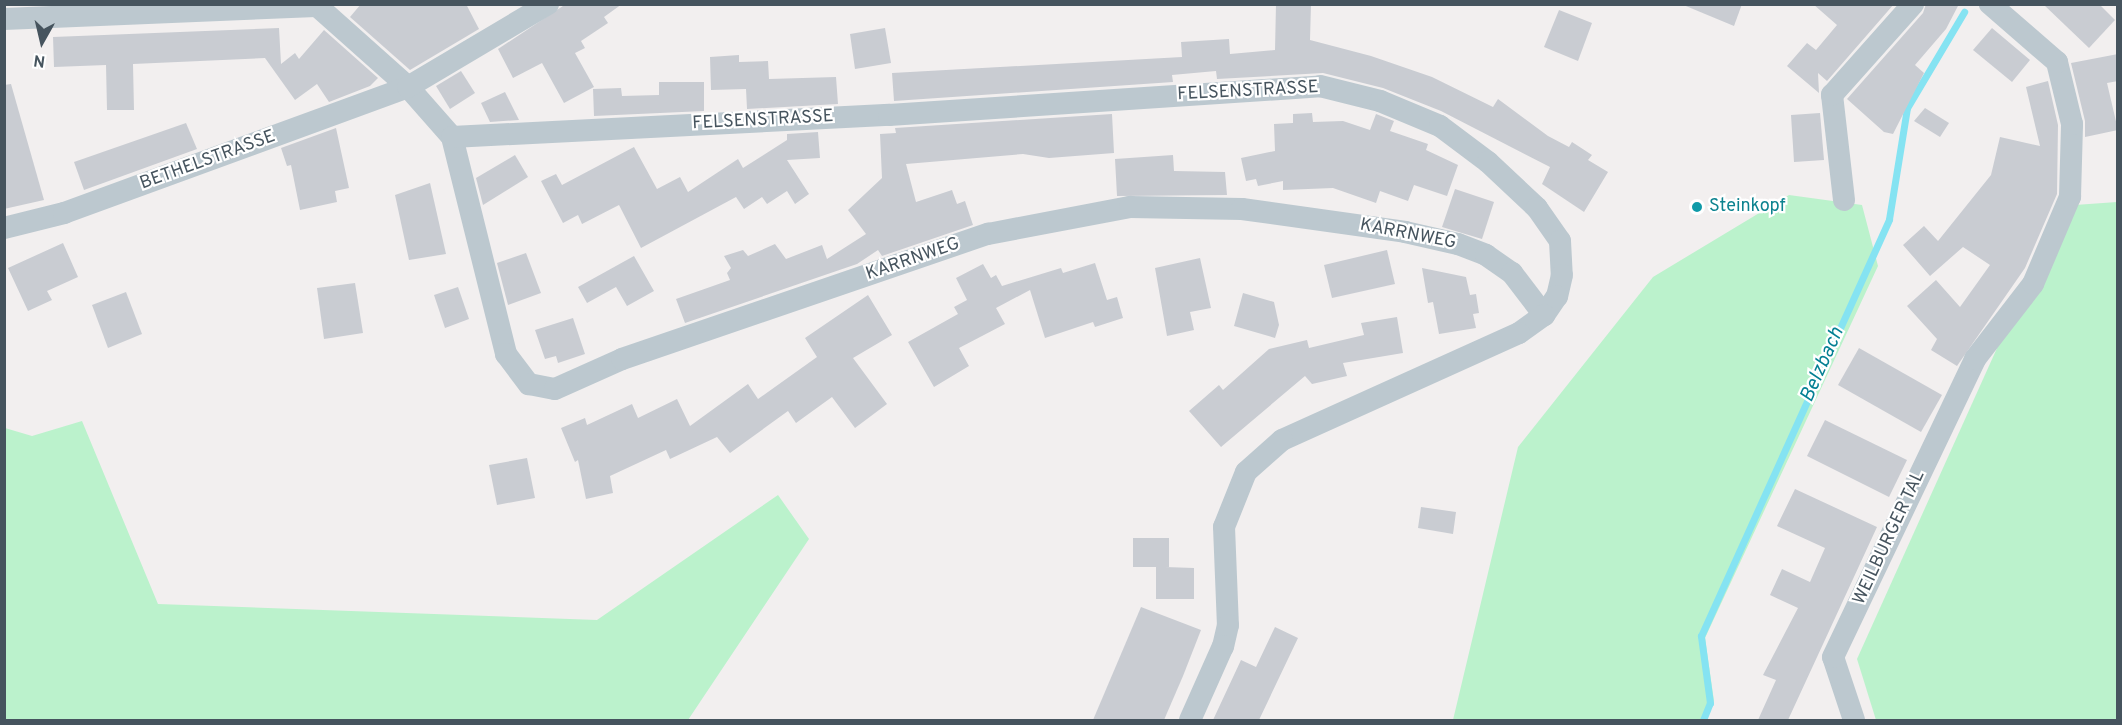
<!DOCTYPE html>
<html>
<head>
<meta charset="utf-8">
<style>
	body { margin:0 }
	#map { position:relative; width:2122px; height:725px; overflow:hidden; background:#f2efef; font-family:Overpass,sans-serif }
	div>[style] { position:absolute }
	.green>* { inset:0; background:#bbf2cc }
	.stream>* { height:7px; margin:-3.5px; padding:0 3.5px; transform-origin:3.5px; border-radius:3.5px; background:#85e3f2 }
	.building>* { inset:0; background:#c9ccd2 }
	.minor>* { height:22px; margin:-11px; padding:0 11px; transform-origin:11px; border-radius:11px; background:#bcc8cf }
	.dots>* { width:16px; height:16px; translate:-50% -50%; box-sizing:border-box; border:3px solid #fff; border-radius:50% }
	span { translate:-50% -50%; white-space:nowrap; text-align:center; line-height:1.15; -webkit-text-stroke:4.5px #fff; paint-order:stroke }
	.street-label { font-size:18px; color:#46545e }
	.culture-label { font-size:18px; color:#0d838f }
	.left { translate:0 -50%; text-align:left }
	.water-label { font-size:20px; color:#058094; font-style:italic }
	.frame { position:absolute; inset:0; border:6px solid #46545e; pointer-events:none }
	.north { position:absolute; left:12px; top:12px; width:60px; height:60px; -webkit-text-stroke:4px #fff; paint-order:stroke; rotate:188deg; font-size:16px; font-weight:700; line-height:24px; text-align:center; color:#46545e }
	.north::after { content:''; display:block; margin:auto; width:21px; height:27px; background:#46545e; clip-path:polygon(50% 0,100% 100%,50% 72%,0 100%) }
</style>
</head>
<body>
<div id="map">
	<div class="green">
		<div style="clip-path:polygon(1789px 195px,1862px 205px,1878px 266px,1705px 638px,1714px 701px,1706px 720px,1453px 720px,1518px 447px,1653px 277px)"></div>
		<div style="clip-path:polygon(2117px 202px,2117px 720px,1876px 720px,1857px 659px,2061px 206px)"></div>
		<div style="clip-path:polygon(82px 421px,158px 604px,597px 620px,778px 495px,809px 539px,688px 720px,5px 720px,5px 428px,32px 436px)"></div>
	</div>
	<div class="stream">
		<div style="left:1703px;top:720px;width:18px;rotate:-68deg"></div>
		<div style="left:1710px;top:703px;width:68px;rotate:-97.7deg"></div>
		<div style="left:1701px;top:636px;width:457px;rotate:-65.7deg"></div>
		<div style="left:1889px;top:219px;width:112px;rotate:-80.8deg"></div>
		<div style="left:1907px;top:108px;width:112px;rotate:-59.3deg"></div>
	</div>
	<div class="building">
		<div style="clip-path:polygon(361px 4px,466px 4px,479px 29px,410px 70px,350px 17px)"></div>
		<div style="clip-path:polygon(566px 4px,622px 4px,604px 17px,608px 23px,581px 41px,585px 48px,575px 53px,594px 87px,564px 103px,542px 63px,513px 78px,498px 49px)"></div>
		<div style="clip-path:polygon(1276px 4px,1311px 4px,1310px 40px,1371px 56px,1432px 77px,1493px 107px,1498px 99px,1548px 136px,1569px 147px,1572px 142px,1592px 155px,1588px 160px,1608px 172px,1584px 212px,1542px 184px,1550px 167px,1441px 111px,1383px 88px,1323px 73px,1217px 79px,1216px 71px,1172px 75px,1173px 82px,894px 101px,892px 73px,1182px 57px,1181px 42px,1229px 39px,1230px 54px,1275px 50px)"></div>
		<div style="clip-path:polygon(1681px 4px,1742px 4px,1734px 26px)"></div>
		<div style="clip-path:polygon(1813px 4px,1894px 4px,1827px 81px,1818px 73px,1819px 93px,1787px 66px,1807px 43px,1816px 50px,1837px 25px)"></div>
		<div style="clip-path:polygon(1926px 4px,1959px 4px,1946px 29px,1915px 65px,1924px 73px,1893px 134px,1884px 132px,1847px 99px,1923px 13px)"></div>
		<div style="clip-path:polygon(2043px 4px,2099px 4px,2115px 20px,2089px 48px)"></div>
		<div style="clip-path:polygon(1559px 10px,1592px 23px,1578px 61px,1544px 47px)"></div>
		<div style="clip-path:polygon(279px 28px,281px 64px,295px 53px,299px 59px,324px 30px,378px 78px,370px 86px,329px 102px,317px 84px,295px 100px,265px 58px,133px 64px,134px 110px,107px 110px,106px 65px,54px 67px,53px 37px)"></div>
		<div style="clip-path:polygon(885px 28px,891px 63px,855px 69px,850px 34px)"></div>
		<div style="clip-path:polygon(1992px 28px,2030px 60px,2012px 82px,1973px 50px)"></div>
		<div style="clip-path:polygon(2118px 54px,2118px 81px,2107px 83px,2118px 130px,2085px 137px,2085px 121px,2071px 63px)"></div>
		<div style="clip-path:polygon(739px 55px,739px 62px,768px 61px,769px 79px,836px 77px,838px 104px,747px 109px,746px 89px,711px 90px,710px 57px)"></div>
		<div style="clip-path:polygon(461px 71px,475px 93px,450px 109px,436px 86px)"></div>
		<div style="clip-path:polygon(2048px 81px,2058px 125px,2057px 194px,2025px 268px,1957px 366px,1931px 350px,1937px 339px,1907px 306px,1936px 280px,1960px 307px,1990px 265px,1963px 247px,1930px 276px,1903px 245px,1924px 226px,1938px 241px,1991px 175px,2000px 137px,2040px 146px,2026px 87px)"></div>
		<div style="clip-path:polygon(659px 82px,704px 82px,704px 111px,594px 116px,593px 89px,621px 88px,622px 96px,659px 95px)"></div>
		<div style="clip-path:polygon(11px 84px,44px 200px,4px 209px,4px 85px)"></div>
		<div style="clip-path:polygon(505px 92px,519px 120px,490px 122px,481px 103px)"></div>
		<div style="clip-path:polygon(1925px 108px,1949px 123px,1940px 137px,1914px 121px)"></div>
		<div style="clip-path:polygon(1312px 113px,1313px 122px,1343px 121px,1370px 130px,1376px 114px,1394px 121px,1390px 131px,1428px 144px,1426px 150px,1458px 165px,1447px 196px,1414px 185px,1408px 201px,1380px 191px,1376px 203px,1333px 188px,1283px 190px,1283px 181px,1258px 186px,1256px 179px,1246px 181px,1241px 158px,1275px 151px,1274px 124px,1293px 123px,1293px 114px)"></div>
		<div style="clip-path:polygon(1820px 113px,1824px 160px,1794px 162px,1791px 115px)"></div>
		<div style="clip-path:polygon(1112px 114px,1114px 153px,1049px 158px,1023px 154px,906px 164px,916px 202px,952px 190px,957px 204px,965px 201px,973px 225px,882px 256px,878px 250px,857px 264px,685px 323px,676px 299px,730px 280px,727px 273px,731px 268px,724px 256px,743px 250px,748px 256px,775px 244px,786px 259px,822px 245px,827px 259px,866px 234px,848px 210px,882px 178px,880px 134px,896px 133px,895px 128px)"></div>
		<div style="clip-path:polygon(186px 123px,197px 149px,84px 190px,74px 162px)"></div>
		<div style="clip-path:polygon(336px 128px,349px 188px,335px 191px,337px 202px,300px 210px,291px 165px,287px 166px,281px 148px)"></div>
		<div style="clip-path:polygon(818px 132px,820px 158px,787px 160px,809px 194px,795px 204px,787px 191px,767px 204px,762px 197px,744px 209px,736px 197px,641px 248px,619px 205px,582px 224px,578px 215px,563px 223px,541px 181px,556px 174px,562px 185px,634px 147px,657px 189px,680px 177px,688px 192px,738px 159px,743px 168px,787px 140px,787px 134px)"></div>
		<div style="clip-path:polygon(515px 155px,528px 177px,483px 205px,476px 178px)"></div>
		<div style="clip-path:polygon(1173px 155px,1174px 171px,1225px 172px,1227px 195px,1117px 196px,1115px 159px)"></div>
		<div style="clip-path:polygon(430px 183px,446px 254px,409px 260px,395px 195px)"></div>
		<div style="clip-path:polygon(1455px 189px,1494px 202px,1482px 239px,1442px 227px)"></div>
		<div style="clip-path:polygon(63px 243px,78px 277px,47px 291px,52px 300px,28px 311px,8px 268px)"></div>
		<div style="clip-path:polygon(1387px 250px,1395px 284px,1332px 298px,1324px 265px)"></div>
		<div style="clip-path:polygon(526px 253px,541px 293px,508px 305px,497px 263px)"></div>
		<div style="clip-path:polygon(634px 256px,654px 291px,627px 306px,616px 287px,587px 303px,578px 287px)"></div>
		<div style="clip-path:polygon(1200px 258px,1211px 308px,1190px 312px,1194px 330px,1167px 336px,1155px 268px)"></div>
		<div style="clip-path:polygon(1095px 263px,1107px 300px,1117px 297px,1123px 318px,1095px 327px,1093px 322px,1045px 338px,1030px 290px,996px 308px,1005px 324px,959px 348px,969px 366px,934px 387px,908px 342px,958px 314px,954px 307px,967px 300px,956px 278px,983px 264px,991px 278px,996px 275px,1002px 286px,1061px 268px,1063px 273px)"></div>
		<div style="clip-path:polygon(1422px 268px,1466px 277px,1470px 295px,1476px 294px,1479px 313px,1473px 314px,1476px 328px,1439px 334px,1433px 302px,1428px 303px)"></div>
		<div style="clip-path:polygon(355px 283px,363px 333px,324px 339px,317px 288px)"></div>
		<div style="clip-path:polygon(458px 287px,469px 319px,445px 328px,434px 295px)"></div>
		<div style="clip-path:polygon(126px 292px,142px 334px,108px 348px,92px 305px)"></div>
		<div style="clip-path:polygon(1243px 293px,1274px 302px,1279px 325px,1275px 338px,1234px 326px)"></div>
		<div style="clip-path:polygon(868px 295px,892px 335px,853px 358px,887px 404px,855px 428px,832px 397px,796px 423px,788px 411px,730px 453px,717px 437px,670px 459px,666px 450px,610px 476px,613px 493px,586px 499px,578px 460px,575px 462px,561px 428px,585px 418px,587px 425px,632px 404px,638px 418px,677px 399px,690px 426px,748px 384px,758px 399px,817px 357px,805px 338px)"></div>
		<div style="clip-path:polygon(1397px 317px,1403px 353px,1343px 363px,1347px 376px,1312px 384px,1305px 376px,1221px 447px,1189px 411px,1219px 385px,1223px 390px,1269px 349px,1307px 340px,1309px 348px,1364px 335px,1361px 323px)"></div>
		<div style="clip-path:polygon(573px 318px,585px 354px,558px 363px,556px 356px,545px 359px,535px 330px)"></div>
		<div style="clip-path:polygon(1859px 348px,1942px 395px,1921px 432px,1838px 385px)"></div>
		<div style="clip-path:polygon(1825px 420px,1907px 460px,1889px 497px,1807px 456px)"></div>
		<div style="clip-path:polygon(527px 458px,535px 498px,497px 505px,489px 465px)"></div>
		<div style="clip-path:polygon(1795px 489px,1877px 527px,1788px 720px,1758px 720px,1776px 680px,1763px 675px,1798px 608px,1770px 595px,1782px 569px,1810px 582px,1825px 548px,1777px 526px)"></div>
		<div style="clip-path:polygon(1421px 507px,1456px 512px,1453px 534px,1418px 528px)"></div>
		<div style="clip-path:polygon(1133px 538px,1169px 538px,1169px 567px,1165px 567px,1194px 568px,1194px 599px,1156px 599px,1156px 567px,1133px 567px)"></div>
		<div style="clip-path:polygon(1141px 607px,1201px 630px,1183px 676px,1164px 720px,1093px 720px)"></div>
		<div style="clip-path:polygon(1275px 627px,1298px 638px,1259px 720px,1213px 720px,1241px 660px,1256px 667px)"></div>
	</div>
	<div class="minor">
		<div style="left:315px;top:4px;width:125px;rotate:41.7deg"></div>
		<div style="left:408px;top:87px;width:67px;rotate:48.7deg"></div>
		<div style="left:452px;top:137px;width:224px;rotate:76deg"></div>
		<div style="left:506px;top:354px;width:38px;rotate:53deg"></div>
		<div style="left:529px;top:384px;width:26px;rotate:11deg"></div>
		<div style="left:555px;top:389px;width:73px;rotate:-24.1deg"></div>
		<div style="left:622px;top:359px;width:387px;rotate:-18.9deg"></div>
		<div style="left:988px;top:234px;width:145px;rotate:-10.8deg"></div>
		<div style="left:1130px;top:207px;width:112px;rotate:1deg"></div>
		<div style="left:1242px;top:209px;width:165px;rotate:8deg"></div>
		<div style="left:1405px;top:232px;width:54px;rotate:12.8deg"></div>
		<div style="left:1458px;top:244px;width:30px;rotate:21deg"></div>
		<div style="left:1486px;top:255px;width:32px;rotate:35deg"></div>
		<div style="left:1512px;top:273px;width:53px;rotate:52.7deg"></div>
		<div style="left:4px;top:19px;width:312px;rotate:-2.4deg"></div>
		<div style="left:452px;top:137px;width:438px;rotate:-2.9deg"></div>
		<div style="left:889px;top:115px;width:432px;rotate:-3.8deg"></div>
		<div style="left:1320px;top:86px;width:62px;rotate:14deg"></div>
		<div style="left:1380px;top:101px;width:65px;rotate:22.6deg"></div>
		<div style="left:1440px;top:126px;width:60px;rotate:36.9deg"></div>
		<div style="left:1488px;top:162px;width:67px;rotate:43.2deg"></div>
		<div style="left:1537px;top:208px;width:40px;rotate:55.1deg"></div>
		<div style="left:1560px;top:241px;width:34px;rotate:87deg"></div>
		<div style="left:1562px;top:275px;width:22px;rotate:103deg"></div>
		<div style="left:1557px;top:296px;width:23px;rotate:124deg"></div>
		<div style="left:1544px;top:315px;width:31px;rotate:144deg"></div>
		<div style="left:1519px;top:333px;width:260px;rotate:155.7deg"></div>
		<div style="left:1282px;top:440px;width:48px;rotate:138.4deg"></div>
		<div style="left:1246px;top:472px;width:59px;rotate:111.8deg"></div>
		<div style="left:1224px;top:527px;width:98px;rotate:87.7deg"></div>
		<div style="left:1228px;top:625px;width:22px;rotate:103deg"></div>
		<div style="left:1223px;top:646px;width:81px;rotate:114deg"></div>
		<div style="left:1844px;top:200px;width:106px;rotate:-96.5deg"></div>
		<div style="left:1832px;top:95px;width:122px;rotate:-48.3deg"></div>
		<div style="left:4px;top:228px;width:62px;rotate:-14deg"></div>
		<div style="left:64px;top:213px;width:366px;rotate:-20.1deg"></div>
		<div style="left:408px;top:87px;width:163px;rotate:-30.7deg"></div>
		<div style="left:1854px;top:720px;width:66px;rotate:-108.4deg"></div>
		<div style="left:1833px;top:657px;width:330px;rotate:-64.5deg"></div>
		<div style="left:1975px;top:359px;width:95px;rotate:-52.3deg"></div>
		<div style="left:2033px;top:284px;width:95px;rotate:-67deg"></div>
		<div style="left:2070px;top:197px;width:73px;rotate:-88.4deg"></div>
		<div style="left:2072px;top:124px;width:64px;rotate:-103.6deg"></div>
		<div style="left:2057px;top:62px;width:89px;rotate:-139.1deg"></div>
	</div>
	<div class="dots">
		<div style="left:1697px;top:207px;background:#0f9aa8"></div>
	</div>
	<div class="street-label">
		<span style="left:1248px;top:92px;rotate:-3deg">FELSENSTRASSE</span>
		<span style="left:763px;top:121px;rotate:-3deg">FELSENSTRASSE</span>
		<span style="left:208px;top:161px;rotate:-20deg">BETHELSTRASSE</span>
		<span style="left:1408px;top:235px;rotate:11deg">KARRNWEG</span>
		<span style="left:913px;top:260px;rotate:-19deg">KARRNWEG</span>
		<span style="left:1890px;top:538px;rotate:-65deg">WEILBURGER TAL</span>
	</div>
	<div class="culture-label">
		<span class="left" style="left:1709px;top:207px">Steinkopf</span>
	</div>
	<div class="water-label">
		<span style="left:1823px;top:365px;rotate:-66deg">Belzbach</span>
	</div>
	<div class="frame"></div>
	<div class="north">N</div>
</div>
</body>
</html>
